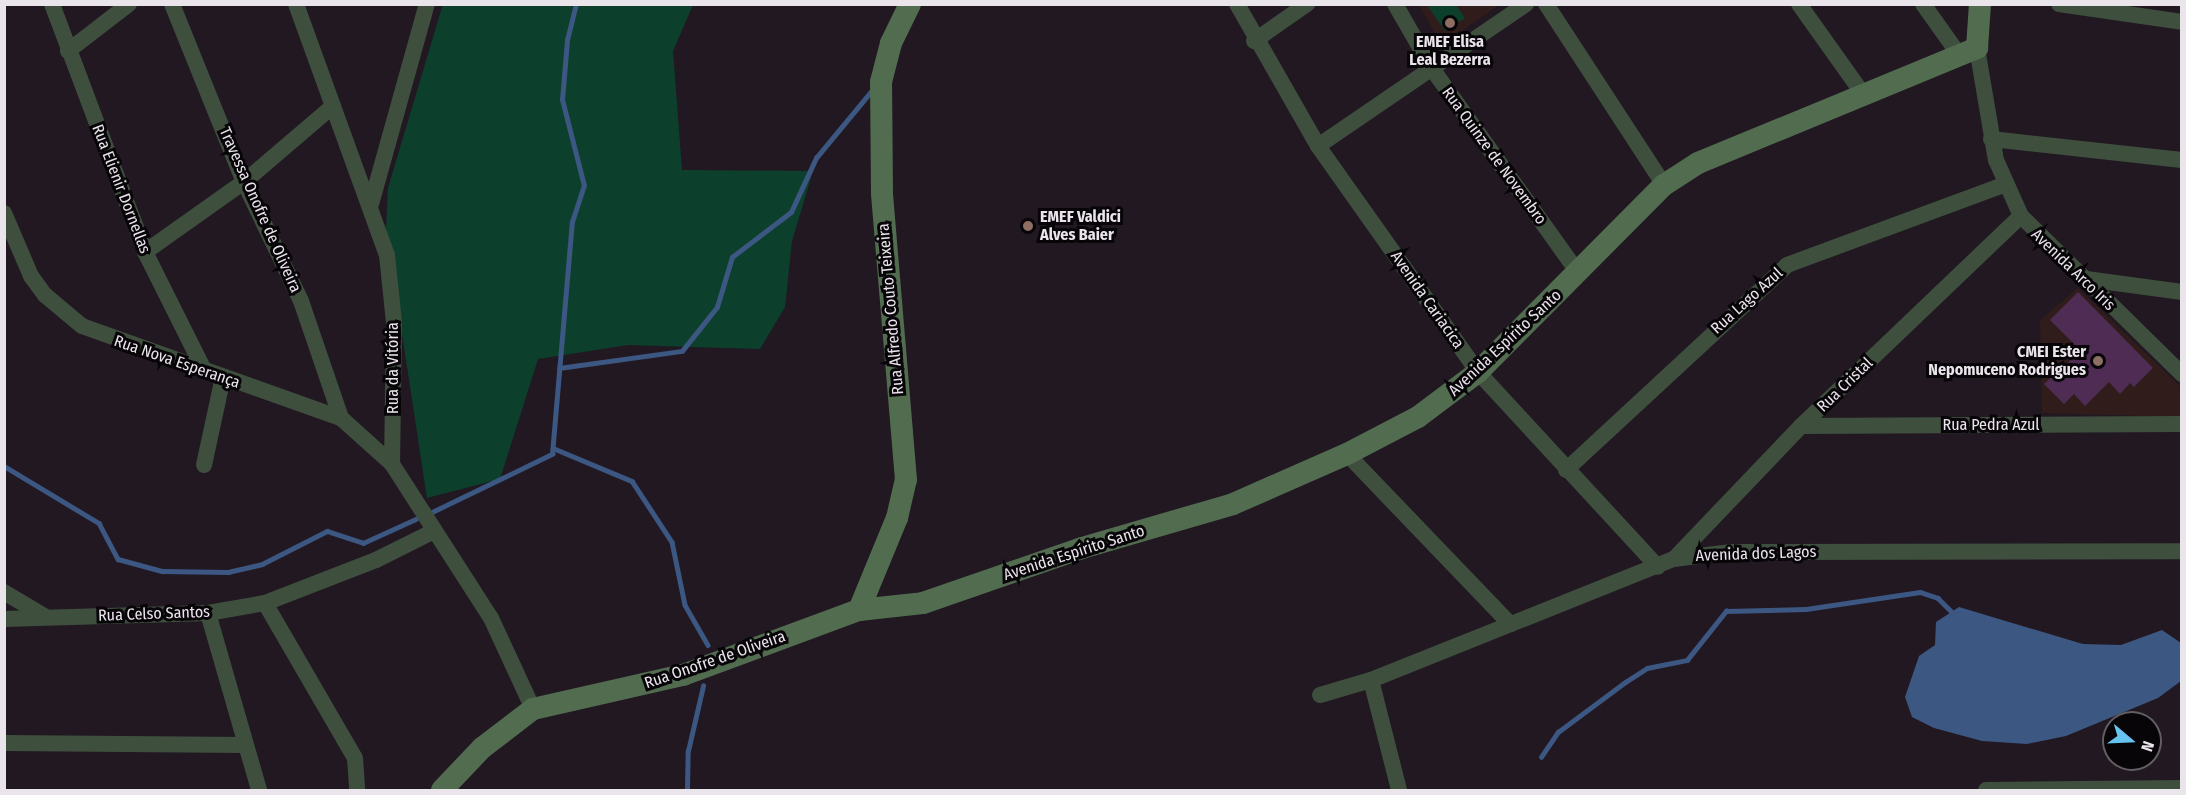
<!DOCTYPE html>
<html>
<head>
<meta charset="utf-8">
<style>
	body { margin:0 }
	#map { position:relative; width:2186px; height:795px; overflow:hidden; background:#211822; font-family:"Fira Sans Condensed",sans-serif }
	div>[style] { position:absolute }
	.education>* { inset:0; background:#301d1b }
	.green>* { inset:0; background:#0c402d }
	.water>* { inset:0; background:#3b5782 }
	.stream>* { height:4.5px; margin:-2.25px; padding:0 2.25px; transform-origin:2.25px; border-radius:2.25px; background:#3b5782 }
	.building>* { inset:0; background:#4e2c54 }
	.street>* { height:16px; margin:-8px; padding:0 8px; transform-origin:8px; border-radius:8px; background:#3f4f3e }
	.secondary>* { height:22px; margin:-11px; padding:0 11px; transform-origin:11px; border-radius:11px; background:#526c50 }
	.dots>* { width:16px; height:16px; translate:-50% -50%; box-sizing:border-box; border:3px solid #080509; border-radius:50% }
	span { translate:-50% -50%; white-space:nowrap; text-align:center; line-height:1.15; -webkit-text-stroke:6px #080509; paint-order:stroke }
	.poi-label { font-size:16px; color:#eae4eb; font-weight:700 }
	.left { translate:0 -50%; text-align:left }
	.right { translate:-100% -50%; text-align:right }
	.street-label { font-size:16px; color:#eae4eb }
	.frame { position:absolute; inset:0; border:6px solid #eae4eb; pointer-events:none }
	.north { position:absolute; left:2102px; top:711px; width:60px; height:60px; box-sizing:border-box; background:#080509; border:2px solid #625e63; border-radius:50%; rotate:109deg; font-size:16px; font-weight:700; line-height:24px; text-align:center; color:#eae4eb }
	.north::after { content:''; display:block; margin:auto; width:21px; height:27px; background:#65c5ee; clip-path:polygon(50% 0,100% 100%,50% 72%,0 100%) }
</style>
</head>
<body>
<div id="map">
	<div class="education">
		<div style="clip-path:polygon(1419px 5px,1499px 5px,1456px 35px,1438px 39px)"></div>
		<div style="clip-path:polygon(2078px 288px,2181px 387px,2181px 417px,2042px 413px,2040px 320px)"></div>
	</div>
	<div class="green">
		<div style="clip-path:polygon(443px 4px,693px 5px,673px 51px,682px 170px,813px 171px,792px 241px,785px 307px,760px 349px,628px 345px,538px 359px,500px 479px,427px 498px,386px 228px,388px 188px)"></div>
		<div style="clip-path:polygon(1427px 5px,1456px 5px,1465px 18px,1445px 31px)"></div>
	</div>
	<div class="water">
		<div style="clip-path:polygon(1959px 607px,2083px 644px,2121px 645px,2162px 630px,2181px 643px,2181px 681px,2158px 698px,2066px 736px,2027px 744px,1982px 741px,1934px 728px,1912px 717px,1905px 697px,1919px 656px,1935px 645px,1936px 622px)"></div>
	</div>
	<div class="stream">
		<div style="left:559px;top:368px;width:124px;rotate:-7.9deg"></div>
		<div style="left:682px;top:351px;width:56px;rotate:-51.5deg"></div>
		<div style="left:717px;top:307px;width:52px;rotate:-73.3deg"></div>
		<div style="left:732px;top:257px;width:74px;rotate:-37.3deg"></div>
		<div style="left:791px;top:212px;width:60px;rotate:-65.2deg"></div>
		<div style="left:816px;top:158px;width:89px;rotate:-50.4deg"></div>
		<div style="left:553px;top:448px;width:86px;rotate:22.7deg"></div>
		<div style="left:632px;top:481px;width:73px;rotate:56.7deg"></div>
		<div style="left:672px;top:542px;width:64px;rotate:78.3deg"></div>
		<div style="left:685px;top:605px;width:46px;rotate:60.1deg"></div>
		<div style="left:4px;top:466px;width:111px;rotate:31deg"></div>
		<div style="left:99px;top:523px;width:41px;rotate:62.2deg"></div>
		<div style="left:118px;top:559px;width:46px;rotate:15.3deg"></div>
		<div style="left:162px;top:571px;width:66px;rotate:0.9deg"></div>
		<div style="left:228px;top:572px;width:35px;rotate:-13deg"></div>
		<div style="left:262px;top:564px;width:73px;rotate:-26.9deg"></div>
		<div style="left:327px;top:531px;width:38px;rotate:18deg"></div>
		<div style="left:363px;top:543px;width:58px;rotate:-24.4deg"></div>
		<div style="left:430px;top:513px;width:136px;rotate:-25.8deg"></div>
		<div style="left:552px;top:454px;width:233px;rotate:-85.1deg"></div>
		<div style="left:572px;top:222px;width:38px;rotate:-72deg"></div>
		<div style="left:584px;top:186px;width:89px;rotate:-104.3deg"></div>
		<div style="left:562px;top:100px;width:60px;rotate:-85.2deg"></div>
		<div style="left:567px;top:40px;width:37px;rotate:-76deg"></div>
		<div style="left:1541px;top:757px;width:30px;rotate:-56deg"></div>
		<div style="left:1558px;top:732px;width:82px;rotate:-36.6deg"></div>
		<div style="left:1624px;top:683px;width:27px;rotate:-33deg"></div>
		<div style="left:1647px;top:668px;width:41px;rotate:-11.3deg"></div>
		<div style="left:1687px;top:660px;width:63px;rotate:-51.5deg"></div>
		<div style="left:1726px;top:611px;width:80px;rotate:-1.4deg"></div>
		<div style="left:1806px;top:609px;width:115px;rotate:-8.5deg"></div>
		<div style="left:1920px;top:592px;width:19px;rotate:18deg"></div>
		<div style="left:1938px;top:598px;width:24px;rotate:45deg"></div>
		<div style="left:687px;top:790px;width:39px;rotate:-89deg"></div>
		<div style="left:688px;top:751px;width:67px;rotate:-77deg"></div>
	</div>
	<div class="building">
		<div style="clip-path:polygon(2078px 292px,2153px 368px,2134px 387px,2130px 383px,2120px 394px,2109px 382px,2085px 406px,2074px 394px,2064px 404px,2044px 384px,2081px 351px,2050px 320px)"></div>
	</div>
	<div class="street">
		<div style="left:52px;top:4px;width:265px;rotate:69.4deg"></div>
		<div style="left:145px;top:252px;width:130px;rotate:63.4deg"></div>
		<div style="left:172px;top:4px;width:192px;rotate:68deg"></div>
		<div style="left:244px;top:182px;width:132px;rotate:64.4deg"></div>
		<div style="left:301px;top:301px;width:124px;rotate:71.1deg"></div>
		<div style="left:296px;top:4px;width:267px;rotate:70.1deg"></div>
		<div style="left:387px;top:255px;width:68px;rotate:84.1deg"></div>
		<div style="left:394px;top:323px;width:141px;rotate:90.8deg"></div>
		<div style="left:392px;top:464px;width:183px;rotate:57.3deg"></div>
		<div style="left:491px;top:618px;width:100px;rotate:65.2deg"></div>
		<div style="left:1237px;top:4px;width:163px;rotate:60.3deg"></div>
		<div style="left:1318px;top:146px;width:277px;rotate:54.7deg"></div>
		<div style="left:1478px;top:372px;width:265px;rotate:47.3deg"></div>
		<div style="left:1395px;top:4px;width:76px;rotate:60.1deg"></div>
		<div style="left:1433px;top:70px;width:251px;rotate:54.4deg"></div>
		<div style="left:1546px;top:4px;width:216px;rotate:56.9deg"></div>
		<div style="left:1799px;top:4px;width:114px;rotate:54.6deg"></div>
		<div style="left:1923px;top:4px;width:64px;rotate:54.6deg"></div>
		<div style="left:2059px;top:4px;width:124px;rotate:8.3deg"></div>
		<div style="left:1254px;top:41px;width:65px;rotate:-34.9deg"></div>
		<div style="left:1977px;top:48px;width:114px;rotate:80.4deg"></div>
		<div style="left:1996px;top:160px;width:61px;rotate:65.9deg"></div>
		<div style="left:2021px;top:216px;width:226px;rotate:44.5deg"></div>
		<div style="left:68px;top:51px;width:77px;rotate:-37.6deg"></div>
		<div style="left:1991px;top:139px;width:192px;rotate:6.3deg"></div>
		<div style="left:1318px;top:146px;width:252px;rotate:-34.3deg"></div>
		<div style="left:371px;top:204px;width:208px;rotate:-74.4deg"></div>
		<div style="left:4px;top:213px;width:69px;rotate:66.8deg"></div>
		<div style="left:31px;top:276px;width:24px;rotate:54deg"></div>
		<div style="left:45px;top:295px;width:48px;rotate:40deg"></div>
		<div style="left:82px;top:326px;width:275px;rotate:19.6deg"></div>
		<div style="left:341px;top:418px;width:69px;rotate:42deg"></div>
		<div style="left:145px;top:252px;width:121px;rotate:-35.3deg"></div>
		<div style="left:244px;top:182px;width:117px;rotate:-40.5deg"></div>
		<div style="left:2086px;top:279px;width:97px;rotate:7.7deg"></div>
		<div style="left:1801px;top:426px;width:381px;rotate:-0.3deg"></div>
		<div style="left:1347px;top:454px;width:236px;rotate:46.2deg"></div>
		<div style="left:204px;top:465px;width:90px;rotate:-77.8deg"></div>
		<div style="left:1566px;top:470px;width:301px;rotate:-42.8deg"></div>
		<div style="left:1787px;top:265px;width:230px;rotate:-20.3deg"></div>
		<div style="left:1674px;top:559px;width:184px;rotate:-46.3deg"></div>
		<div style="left:1801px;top:426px;width:304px;rotate:-43.7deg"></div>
		<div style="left:4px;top:592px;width:49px;rotate:30.8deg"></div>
		<div style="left:265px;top:603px;width:179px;rotate:59.9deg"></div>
		<div style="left:355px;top:758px;width:32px;rotate:86deg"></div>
		<div style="left:208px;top:613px;width:184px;rotate:73.9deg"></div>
		<div style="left:4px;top:619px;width:204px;rotate:-1.7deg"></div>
		<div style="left:208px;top:613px;width:58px;rotate:-10deg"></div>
		<div style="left:265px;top:603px;width:119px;rotate:-21.2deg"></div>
		<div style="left:376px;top:560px;width:63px;rotate:-26.6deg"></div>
		<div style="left:1371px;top:680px;width:114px;rotate:75.7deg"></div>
		<div style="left:1320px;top:695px;width:53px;rotate:-16.4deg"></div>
		<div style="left:1371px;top:680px;width:326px;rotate:-21.8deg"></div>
		<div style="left:1674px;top:559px;width:56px;rotate:-7.1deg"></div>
		<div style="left:1730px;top:552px;width:452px;rotate:-0.1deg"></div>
		<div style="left:4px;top:743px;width:241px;rotate:0.5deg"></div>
		<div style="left:1986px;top:790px;width:196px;rotate:-0.6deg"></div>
	</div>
	<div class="secondary">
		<div style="left:859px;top:610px;width:100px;rotate:-67.6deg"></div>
		<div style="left:897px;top:518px;width:39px;rotate:-77deg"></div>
		<div style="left:906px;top:480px;width:288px;rotate:-94.8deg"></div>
		<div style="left:882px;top:193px;width:111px;rotate:-90.5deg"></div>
		<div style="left:881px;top:82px;width:40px;rotate:-75.6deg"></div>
		<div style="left:891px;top:43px;width:43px;rotate:-64deg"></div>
		<div style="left:442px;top:790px;width:58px;rotate:-46.4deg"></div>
		<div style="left:482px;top:748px;width:64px;rotate:-37.4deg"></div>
		<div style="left:533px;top:709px;width:154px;rotate:-12.8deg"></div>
		<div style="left:683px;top:675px;width:188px;rotate:-20.3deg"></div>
		<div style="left:859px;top:610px;width:64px;rotate:-6.2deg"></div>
		<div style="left:923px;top:603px;width:168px;rotate:-19.1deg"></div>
		<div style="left:1082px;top:548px;width:157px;rotate:-16.2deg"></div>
		<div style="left:1233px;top:504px;width:124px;rotate:-23.7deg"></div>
		<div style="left:1347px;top:454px;width:80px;rotate:-27.5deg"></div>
		<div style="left:1418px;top:417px;width:75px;rotate:-36.9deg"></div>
		<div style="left:1478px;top:372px;width:264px;rotate:-45.2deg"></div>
		<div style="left:1664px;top:185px;width:40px;rotate:-32.9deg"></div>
		<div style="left:1698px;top:163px;width:302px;rotate:-22.4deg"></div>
		<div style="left:1977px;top:48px;width:44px;rotate:-86.1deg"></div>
	</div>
	<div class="dots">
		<div style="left:1450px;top:23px;background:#8d6e63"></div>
		<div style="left:1028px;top:226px;background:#8d6e63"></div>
		<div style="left:2098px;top:361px;background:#8d6e63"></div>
	</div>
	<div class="poi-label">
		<span style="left:1450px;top:51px">EMEF Elisa<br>Leal Bezerra</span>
		<span class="left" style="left:1040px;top:226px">EMEF Valdici<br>Alves Baier</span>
		<span class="right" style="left:2086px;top:361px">CMEI Ester<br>Nepomuceno Rodrigues</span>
	</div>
	<div class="street-label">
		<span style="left:1494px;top:156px;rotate:54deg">Rua Quinze de Novembro</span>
		<span style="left:121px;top:189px;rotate:69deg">Rua Elienir Dornellas</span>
		<span style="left:260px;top:210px;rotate:66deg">Travessa Onofre de Oliveira</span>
		<span style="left:2073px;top:270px;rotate:44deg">Avenida Arco Iris</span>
		<span style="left:1427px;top:300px;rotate:55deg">Avenida Cariacica</span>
		<span style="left:1747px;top:301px;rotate:-42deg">Rua Lago Azul</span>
		<span style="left:891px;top:309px;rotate:-95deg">Rua Alfredo Couto Teixeira</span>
		<span style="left:1505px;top:343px;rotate:-43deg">Avenida Espírito Santo</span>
		<span style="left:177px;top:362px;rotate:19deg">Rua Nova Esperança</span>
		<span style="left:393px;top:368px;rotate:-90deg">Rua da Vitória</span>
		<span style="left:1845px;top:385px;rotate:-44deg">Rua Cristal</span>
		<span style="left:1991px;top:425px">Rua Pedra Azul</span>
		<span style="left:1074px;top:553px;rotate:-18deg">Avenida Espírito Santo</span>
		<span style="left:1756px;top:554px;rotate:-2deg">Avenida dos Lagos</span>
		<span style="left:154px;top:614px;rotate:-2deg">Rua Celso Santos</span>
		<span style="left:715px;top:660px;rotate:-19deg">Rua Onofre de Oliveira</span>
	</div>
	<div class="frame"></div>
	<div class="north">N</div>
</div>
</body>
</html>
